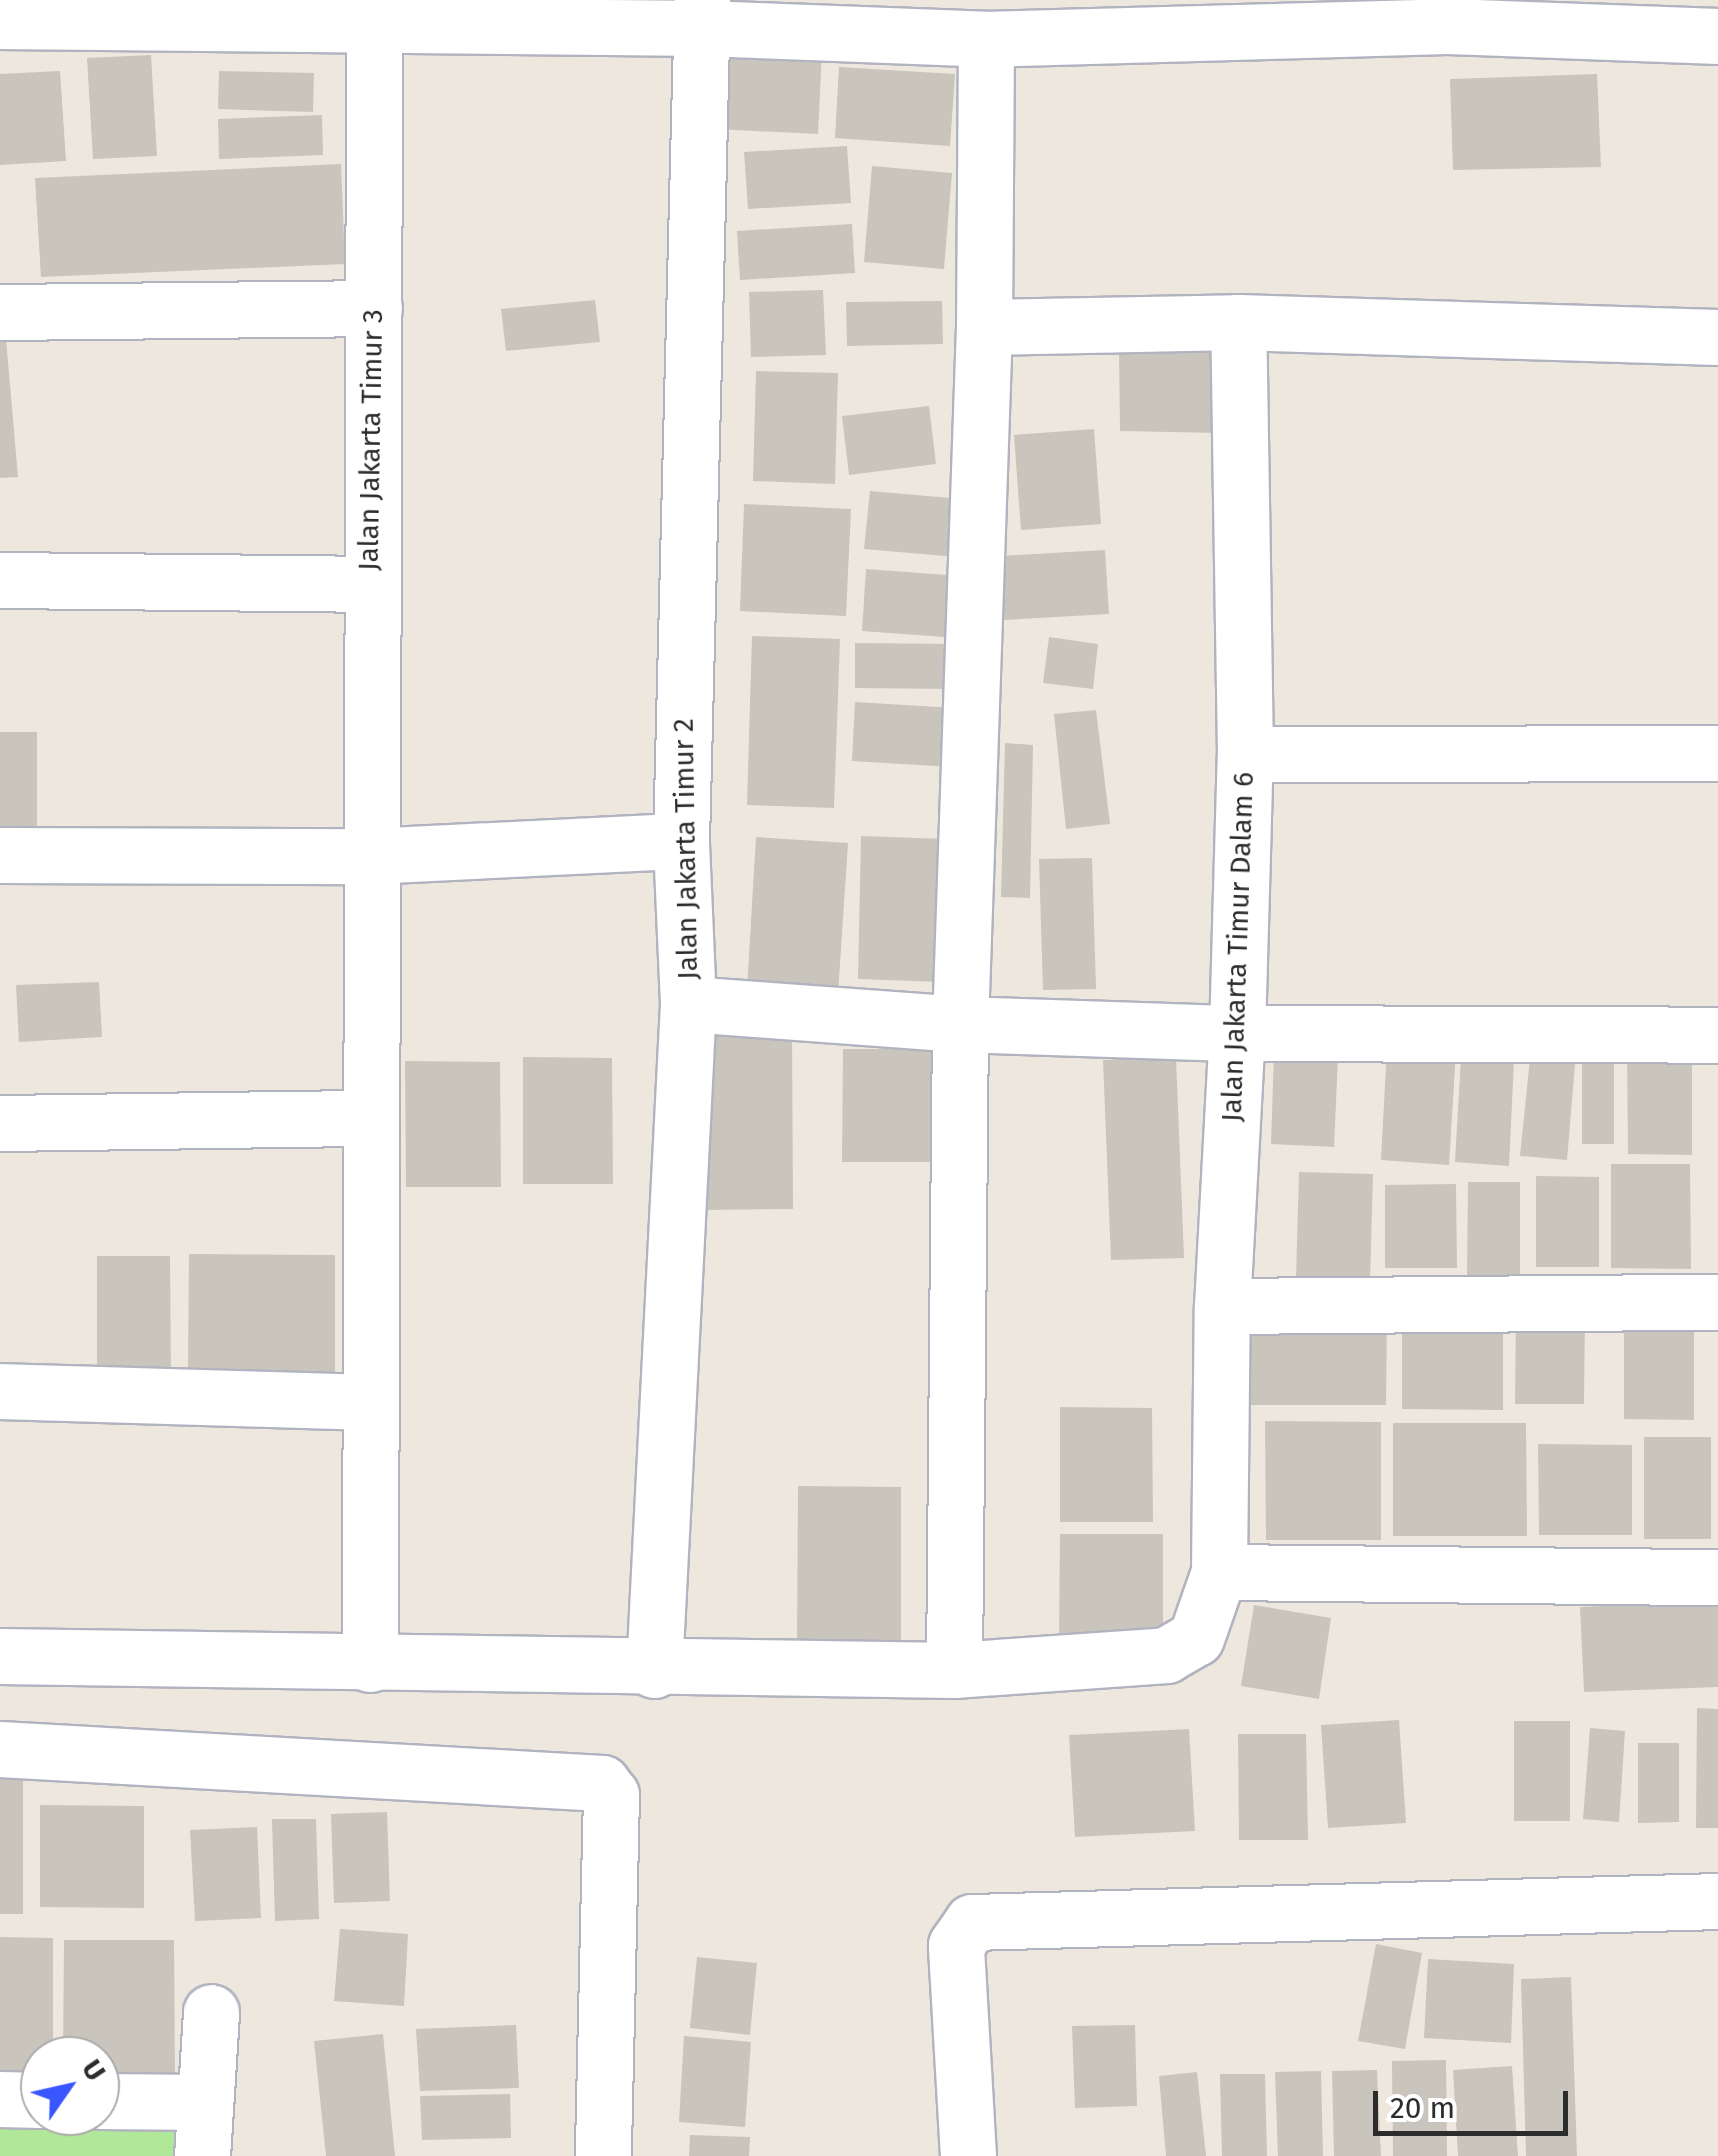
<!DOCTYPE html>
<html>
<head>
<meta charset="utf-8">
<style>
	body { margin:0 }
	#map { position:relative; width:1718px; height:2156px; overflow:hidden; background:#eee7de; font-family:"Fira Sans",sans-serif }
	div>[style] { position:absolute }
	.green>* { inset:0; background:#b0e798 }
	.building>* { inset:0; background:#c9c5bc }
	.roads { filter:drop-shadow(2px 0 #b2b3c0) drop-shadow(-2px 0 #b2b3c0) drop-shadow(0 2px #b2b3c0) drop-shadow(0 -2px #b2b3c0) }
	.street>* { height:55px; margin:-27.5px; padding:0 27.5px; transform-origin:27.5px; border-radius:27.5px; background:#fff }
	span { translate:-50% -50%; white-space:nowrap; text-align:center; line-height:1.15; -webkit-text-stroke:8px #fff; paint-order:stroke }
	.street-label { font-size:28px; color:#2c2c2c }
	.north { position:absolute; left:20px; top:2036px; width:100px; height:100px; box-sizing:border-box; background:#fff; border:2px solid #ababab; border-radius:50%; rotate:56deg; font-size:28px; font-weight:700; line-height:40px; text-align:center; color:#2c2c2c }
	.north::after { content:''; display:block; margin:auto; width:35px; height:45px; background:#3a57ff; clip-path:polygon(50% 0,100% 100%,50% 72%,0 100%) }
	.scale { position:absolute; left:1373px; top:2091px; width:195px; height:45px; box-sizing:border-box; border:5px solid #2c2c2c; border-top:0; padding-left:12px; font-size:30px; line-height:35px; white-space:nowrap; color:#2c2c2c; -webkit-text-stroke:8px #fff; paint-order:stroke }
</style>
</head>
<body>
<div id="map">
	<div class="green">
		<div style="clip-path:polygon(0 2099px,40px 2116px,205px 2102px,202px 2156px,0 2156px)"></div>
	</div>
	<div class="building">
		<div style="clip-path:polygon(718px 47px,822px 51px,818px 134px,715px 129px)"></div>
		<div style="clip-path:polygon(151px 55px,157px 156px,93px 159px,87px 58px)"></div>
		<div style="clip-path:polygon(839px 67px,955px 74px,950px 146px,835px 138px)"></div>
		<div style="clip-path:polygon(60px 71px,66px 161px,0 165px,0 74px)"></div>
		<div style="clip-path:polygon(219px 71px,314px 73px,313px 112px,218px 109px)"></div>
		<div style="clip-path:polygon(1597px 74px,1601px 167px,1453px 170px,1450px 79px)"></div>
		<div style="clip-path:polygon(322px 115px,323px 155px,219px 159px,218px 119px)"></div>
		<div style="clip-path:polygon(847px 146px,851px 203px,748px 209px,744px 152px)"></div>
		<div style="clip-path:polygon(341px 164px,345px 264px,41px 277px,35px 178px)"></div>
		<div style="clip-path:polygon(872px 166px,952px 173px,944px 269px,864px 262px)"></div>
		<div style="clip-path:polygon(852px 224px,855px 273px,740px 280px,737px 231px)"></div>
		<div style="clip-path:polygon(823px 290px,826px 355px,751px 357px,749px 292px)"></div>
		<div style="clip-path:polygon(595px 300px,600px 342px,506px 351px,501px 309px)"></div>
		<div style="clip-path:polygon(942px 301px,943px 344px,847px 346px,846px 302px)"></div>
		<div style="clip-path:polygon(5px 327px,18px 477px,0 478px,0 328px)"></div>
		<div style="clip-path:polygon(1119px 350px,1221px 351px,1221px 433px,1120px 431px)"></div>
		<div style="clip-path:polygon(756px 371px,838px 373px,835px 484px,753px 481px)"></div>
		<div style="clip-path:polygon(929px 406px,936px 464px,849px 475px,842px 416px)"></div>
		<div style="clip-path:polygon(1094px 429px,1101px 524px,1021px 530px,1014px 435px)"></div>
		<div style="clip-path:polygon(870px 491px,962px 499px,957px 557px,864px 549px)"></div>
		<div style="clip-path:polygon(744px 504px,851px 509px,846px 616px,740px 611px)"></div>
		<div style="clip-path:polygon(1105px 550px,1109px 614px,1003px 620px,999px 556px)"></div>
		<div style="clip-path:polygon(866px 569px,961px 576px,958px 638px,862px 631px)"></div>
		<div style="clip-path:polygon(752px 636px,840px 639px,834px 808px,747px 805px)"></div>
		<div style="clip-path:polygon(1049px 637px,1098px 644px,1093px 689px,1043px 683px)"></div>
		<div style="clip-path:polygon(855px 643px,954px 644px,954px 689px,855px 688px)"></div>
		<div style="clip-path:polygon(855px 702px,955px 708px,952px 767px,852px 761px)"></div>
		<div style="clip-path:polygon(1096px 710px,1110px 824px,1066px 829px,1054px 714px)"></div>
		<div style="clip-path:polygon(0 732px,37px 732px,37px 828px,0 828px)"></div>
		<div style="clip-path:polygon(1005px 743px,1033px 745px,1030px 898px,1001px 897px)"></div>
		<div style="clip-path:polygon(861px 836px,945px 839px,941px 982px,858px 979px)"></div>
		<div style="clip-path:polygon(756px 837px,848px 843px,838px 994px,747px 989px)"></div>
		<div style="clip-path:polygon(1092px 858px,1096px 989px,1043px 990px,1039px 859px)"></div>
		<div style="clip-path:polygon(99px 982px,102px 1037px,19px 1042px,16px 985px)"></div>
		<div style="clip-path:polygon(704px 1027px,792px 1028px,793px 1209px,704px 1210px)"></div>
		<div style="clip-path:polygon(1387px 1047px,1456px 1051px,1449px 1165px,1381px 1160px)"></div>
		<div style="clip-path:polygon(1627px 1047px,1692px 1048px,1692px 1155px,1628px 1154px)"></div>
		<div style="clip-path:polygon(843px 1049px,938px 1049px,938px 1162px,842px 1162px)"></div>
		<div style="clip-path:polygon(1531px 1049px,1576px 1053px,1567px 1160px,1520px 1156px)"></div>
		<div style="clip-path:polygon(1582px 1052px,1614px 1052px,1614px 1144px,1582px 1144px)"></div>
		<div style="clip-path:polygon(1274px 1053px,1338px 1057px,1334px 1147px,1271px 1144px)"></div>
		<div style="clip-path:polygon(523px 1057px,612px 1058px,613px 1184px,523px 1184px)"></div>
		<div style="clip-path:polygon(1176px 1057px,1184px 1258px,1111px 1260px,1103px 1060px)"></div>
		<div style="clip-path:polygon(1461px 1058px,1514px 1061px,1509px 1166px,1455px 1162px)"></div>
		<div style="clip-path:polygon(405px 1061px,500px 1062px,501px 1187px,406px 1187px)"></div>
		<div style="clip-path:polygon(1611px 1164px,1690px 1164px,1691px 1269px,1611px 1268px)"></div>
		<div style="clip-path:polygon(1299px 1172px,1373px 1174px,1370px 1281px,1296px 1279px)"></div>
		<div style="clip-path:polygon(1536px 1176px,1599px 1177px,1599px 1267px,1536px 1267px)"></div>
		<div style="clip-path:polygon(1468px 1182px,1520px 1182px,1520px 1277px,1467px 1277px)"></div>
		<div style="clip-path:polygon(1456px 1184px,1457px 1268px,1385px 1268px,1385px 1185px)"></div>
		<div style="clip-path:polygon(189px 1254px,335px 1255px,335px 1373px,188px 1372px)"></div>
		<div style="clip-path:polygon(97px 1256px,170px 1256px,171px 1380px,97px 1380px)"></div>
		<div style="clip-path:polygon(1516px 1309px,1585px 1309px,1584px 1404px,1515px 1404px)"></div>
		<div style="clip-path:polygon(1234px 1311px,1387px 1312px,1386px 1405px,1233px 1405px)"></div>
		<div style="clip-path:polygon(1402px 1315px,1503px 1315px,1503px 1410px,1402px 1409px)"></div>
		<div style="clip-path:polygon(1624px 1317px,1694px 1317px,1694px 1420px,1624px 1419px)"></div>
		<div style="clip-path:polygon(1060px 1407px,1152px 1408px,1153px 1522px,1060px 1522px)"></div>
		<div style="clip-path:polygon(1265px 1421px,1381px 1422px,1381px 1540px,1266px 1540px)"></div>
		<div style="clip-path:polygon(1393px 1423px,1526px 1423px,1527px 1536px,1393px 1536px)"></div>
		<div style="clip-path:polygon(1644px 1437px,1711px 1437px,1711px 1539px,1644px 1539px)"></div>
		<div style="clip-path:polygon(1538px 1444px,1632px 1445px,1632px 1535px,1539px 1535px)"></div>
		<div style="clip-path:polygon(798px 1486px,901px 1487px,901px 1648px,797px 1648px)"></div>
		<div style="clip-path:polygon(1060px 1534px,1163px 1534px,1163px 1639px,1059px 1639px)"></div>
		<div style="clip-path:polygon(1718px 1601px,1718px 1687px,1584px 1692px,1580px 1607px)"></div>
		<div style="clip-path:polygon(1254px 1605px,1331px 1618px,1319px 1699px,1241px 1686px)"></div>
		<div style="clip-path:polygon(1697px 1708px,1718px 1709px,1718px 1828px,1696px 1828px)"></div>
		<div style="clip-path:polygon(1399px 1720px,1406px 1823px,1328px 1828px,1321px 1725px)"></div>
		<div style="clip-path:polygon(1514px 1721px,1570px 1721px,1570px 1821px,1514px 1821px)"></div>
		<div style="clip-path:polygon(1590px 1728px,1625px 1731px,1619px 1822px,1583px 1819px)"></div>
		<div style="clip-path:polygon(1189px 1729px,1195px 1831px,1075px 1837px,1069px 1735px)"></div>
		<div style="clip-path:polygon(1238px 1734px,1306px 1734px,1308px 1840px,1239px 1840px)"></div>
		<div style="clip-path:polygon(1638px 1743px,1679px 1743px,1679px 1822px,1638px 1823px)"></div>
		<div style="clip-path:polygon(0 1779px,23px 1779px,23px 1914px,0 1914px)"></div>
		<div style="clip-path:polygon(40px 1805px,144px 1806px,144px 1908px,40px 1907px)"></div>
		<div style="clip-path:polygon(387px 1812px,390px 1901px,334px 1903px,331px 1814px)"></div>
		<div style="clip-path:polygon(272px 1819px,316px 1819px,319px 1919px,275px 1921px)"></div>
		<div style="clip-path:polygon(257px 1827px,261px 1918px,195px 1921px,190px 1830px)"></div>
		<div style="clip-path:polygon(340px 1929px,408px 1934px,404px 2006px,334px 2001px)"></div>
		<div style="clip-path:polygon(0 1937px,53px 1938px,53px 2056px,40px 2056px,40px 2088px,0 2088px)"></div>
		<div style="clip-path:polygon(64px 1940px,174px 1940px,175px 2078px,100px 2078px,100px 2056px,63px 2056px)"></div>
		<div style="clip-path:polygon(1376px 1944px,1422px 1953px,1405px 2049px,1358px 2041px)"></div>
		<div style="clip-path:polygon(697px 1957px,757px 1963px,750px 2035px,690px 2028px)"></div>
		<div style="clip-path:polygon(1428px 1959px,1514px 1964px,1511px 2043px,1424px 2038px)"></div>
		<div style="clip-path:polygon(1571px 1977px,1577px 2156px,1526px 2156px,1521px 1979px)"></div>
		<div style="clip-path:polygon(516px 2025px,519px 2088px,420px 2091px,416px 2029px)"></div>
		<div style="clip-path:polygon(1135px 2025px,1137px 2106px,1075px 2108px,1072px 2026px)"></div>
		<div style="clip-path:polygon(383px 2034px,395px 2156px,326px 2156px,314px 2041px)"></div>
		<div style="clip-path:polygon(684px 2036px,751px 2042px,745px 2127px,679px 2122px)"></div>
		<div style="clip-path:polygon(1446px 2060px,1447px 2156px,1393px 2156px,1392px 2061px)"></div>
		<div style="clip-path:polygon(1512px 2066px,1518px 2156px,1458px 2156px,1453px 2070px)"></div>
		<div style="clip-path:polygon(1377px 2070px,1381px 2156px,1334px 2156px,1332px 2071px)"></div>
		<div style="clip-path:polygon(1321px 2071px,1323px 2156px,1278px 2156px,1275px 2072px)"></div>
		<div style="clip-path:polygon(1197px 2072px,1206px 2156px,1166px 2156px,1159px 2076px)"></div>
		<div style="clip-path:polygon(1220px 2074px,1265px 2074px,1267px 2156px,1222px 2156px)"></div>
		<div style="clip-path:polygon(510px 2094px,511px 2138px,422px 2140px,420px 2096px)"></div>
		<div style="clip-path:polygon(690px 2135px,750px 2137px,749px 2156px,689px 2156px)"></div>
	</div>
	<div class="roads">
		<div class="street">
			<div style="left:0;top:21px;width:704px;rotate:0.57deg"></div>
			<div style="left:704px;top:28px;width:282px;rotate:2.2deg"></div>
			<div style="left:986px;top:39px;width:461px;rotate:-1.6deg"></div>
			<div style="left:1447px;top:26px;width:271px;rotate:2.1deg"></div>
			<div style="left:0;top:312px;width:374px;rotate:-0.6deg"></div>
			<div style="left:984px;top:327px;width:254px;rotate:-1.1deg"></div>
			<div style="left:1238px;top:322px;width:480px;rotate:1.8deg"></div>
			<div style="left:0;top:580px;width:368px;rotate:0.6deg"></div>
			<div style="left:1245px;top:754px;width:473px;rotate:-0.1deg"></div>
			<div style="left:0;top:855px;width:369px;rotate:0.2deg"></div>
			<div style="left:369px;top:856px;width:312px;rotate:-2.8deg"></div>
			<div style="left:688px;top:1004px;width:273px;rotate:4.2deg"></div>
			<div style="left:960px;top:1024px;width:277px;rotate:1.9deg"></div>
			<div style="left:1237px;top:1033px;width:481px;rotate:0.2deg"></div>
			<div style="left:0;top:1123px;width:369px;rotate:-0.8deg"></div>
			<div style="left:1222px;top:1306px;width:496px;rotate:-0.5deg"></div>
			<div style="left:0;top:1391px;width:369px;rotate:1.7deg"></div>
			<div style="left:1219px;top:1572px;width:499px;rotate:0.6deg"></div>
			<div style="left:0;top:1656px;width:954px;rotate:0.84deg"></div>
			<div style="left:954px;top:1670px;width:213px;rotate:-4deg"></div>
			<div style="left:1166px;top:1655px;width:34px;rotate:-30deg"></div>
			<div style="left:1196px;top:1638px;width:70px;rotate:-70.8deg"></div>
			<div style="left:1219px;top:1572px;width:266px;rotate:-89.4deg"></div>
			<div style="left:1222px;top:1306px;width:273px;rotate:-86.9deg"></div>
			<div style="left:1237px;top:1033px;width:279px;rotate:-88.4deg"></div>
			<div style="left:1245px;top:754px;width:432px;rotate:-90.9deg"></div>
			<div style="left:370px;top:1664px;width:1639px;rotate:-89.86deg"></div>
			<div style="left:654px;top:1670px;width:667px;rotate:-87.08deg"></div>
			<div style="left:688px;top:1004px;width:163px;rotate:-92.5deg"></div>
			<div style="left:681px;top:841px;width:841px;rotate:-88.57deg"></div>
			<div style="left:954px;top:1670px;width:646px;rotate:-89.47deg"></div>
			<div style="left:960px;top:1024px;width:697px;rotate:-88.03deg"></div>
			<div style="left:984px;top:327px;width:288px;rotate:-89.6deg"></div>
			<div style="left:0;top:1749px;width:603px;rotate:3.23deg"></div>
			<div style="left:602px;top:1783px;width:15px;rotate:53deg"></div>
			<div style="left:611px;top:1795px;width:361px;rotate:91.3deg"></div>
			<div style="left:0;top:2099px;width:40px;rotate:1.4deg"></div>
			<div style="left:100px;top:2101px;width:105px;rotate:0.5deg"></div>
			<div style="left:202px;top:2156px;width:144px;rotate:-86.4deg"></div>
			<div style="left:968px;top:2156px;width:211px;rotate:-93.3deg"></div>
			<div style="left:956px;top:1945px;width:28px;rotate:-55deg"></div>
			<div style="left:972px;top:1922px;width:746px;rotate:-1.61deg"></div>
		</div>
	</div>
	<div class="street-label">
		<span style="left:371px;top:440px;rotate:-89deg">Jalan Jakarta Timur 3</span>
		<span style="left:686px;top:849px;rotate:-91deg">Jalan Jakarta Timur 2</span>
		<span style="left:1238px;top:947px;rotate:-88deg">Jalan Jakarta Timur Dalam 6</span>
	</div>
	<div class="north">U</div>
	<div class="scale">20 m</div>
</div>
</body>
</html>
